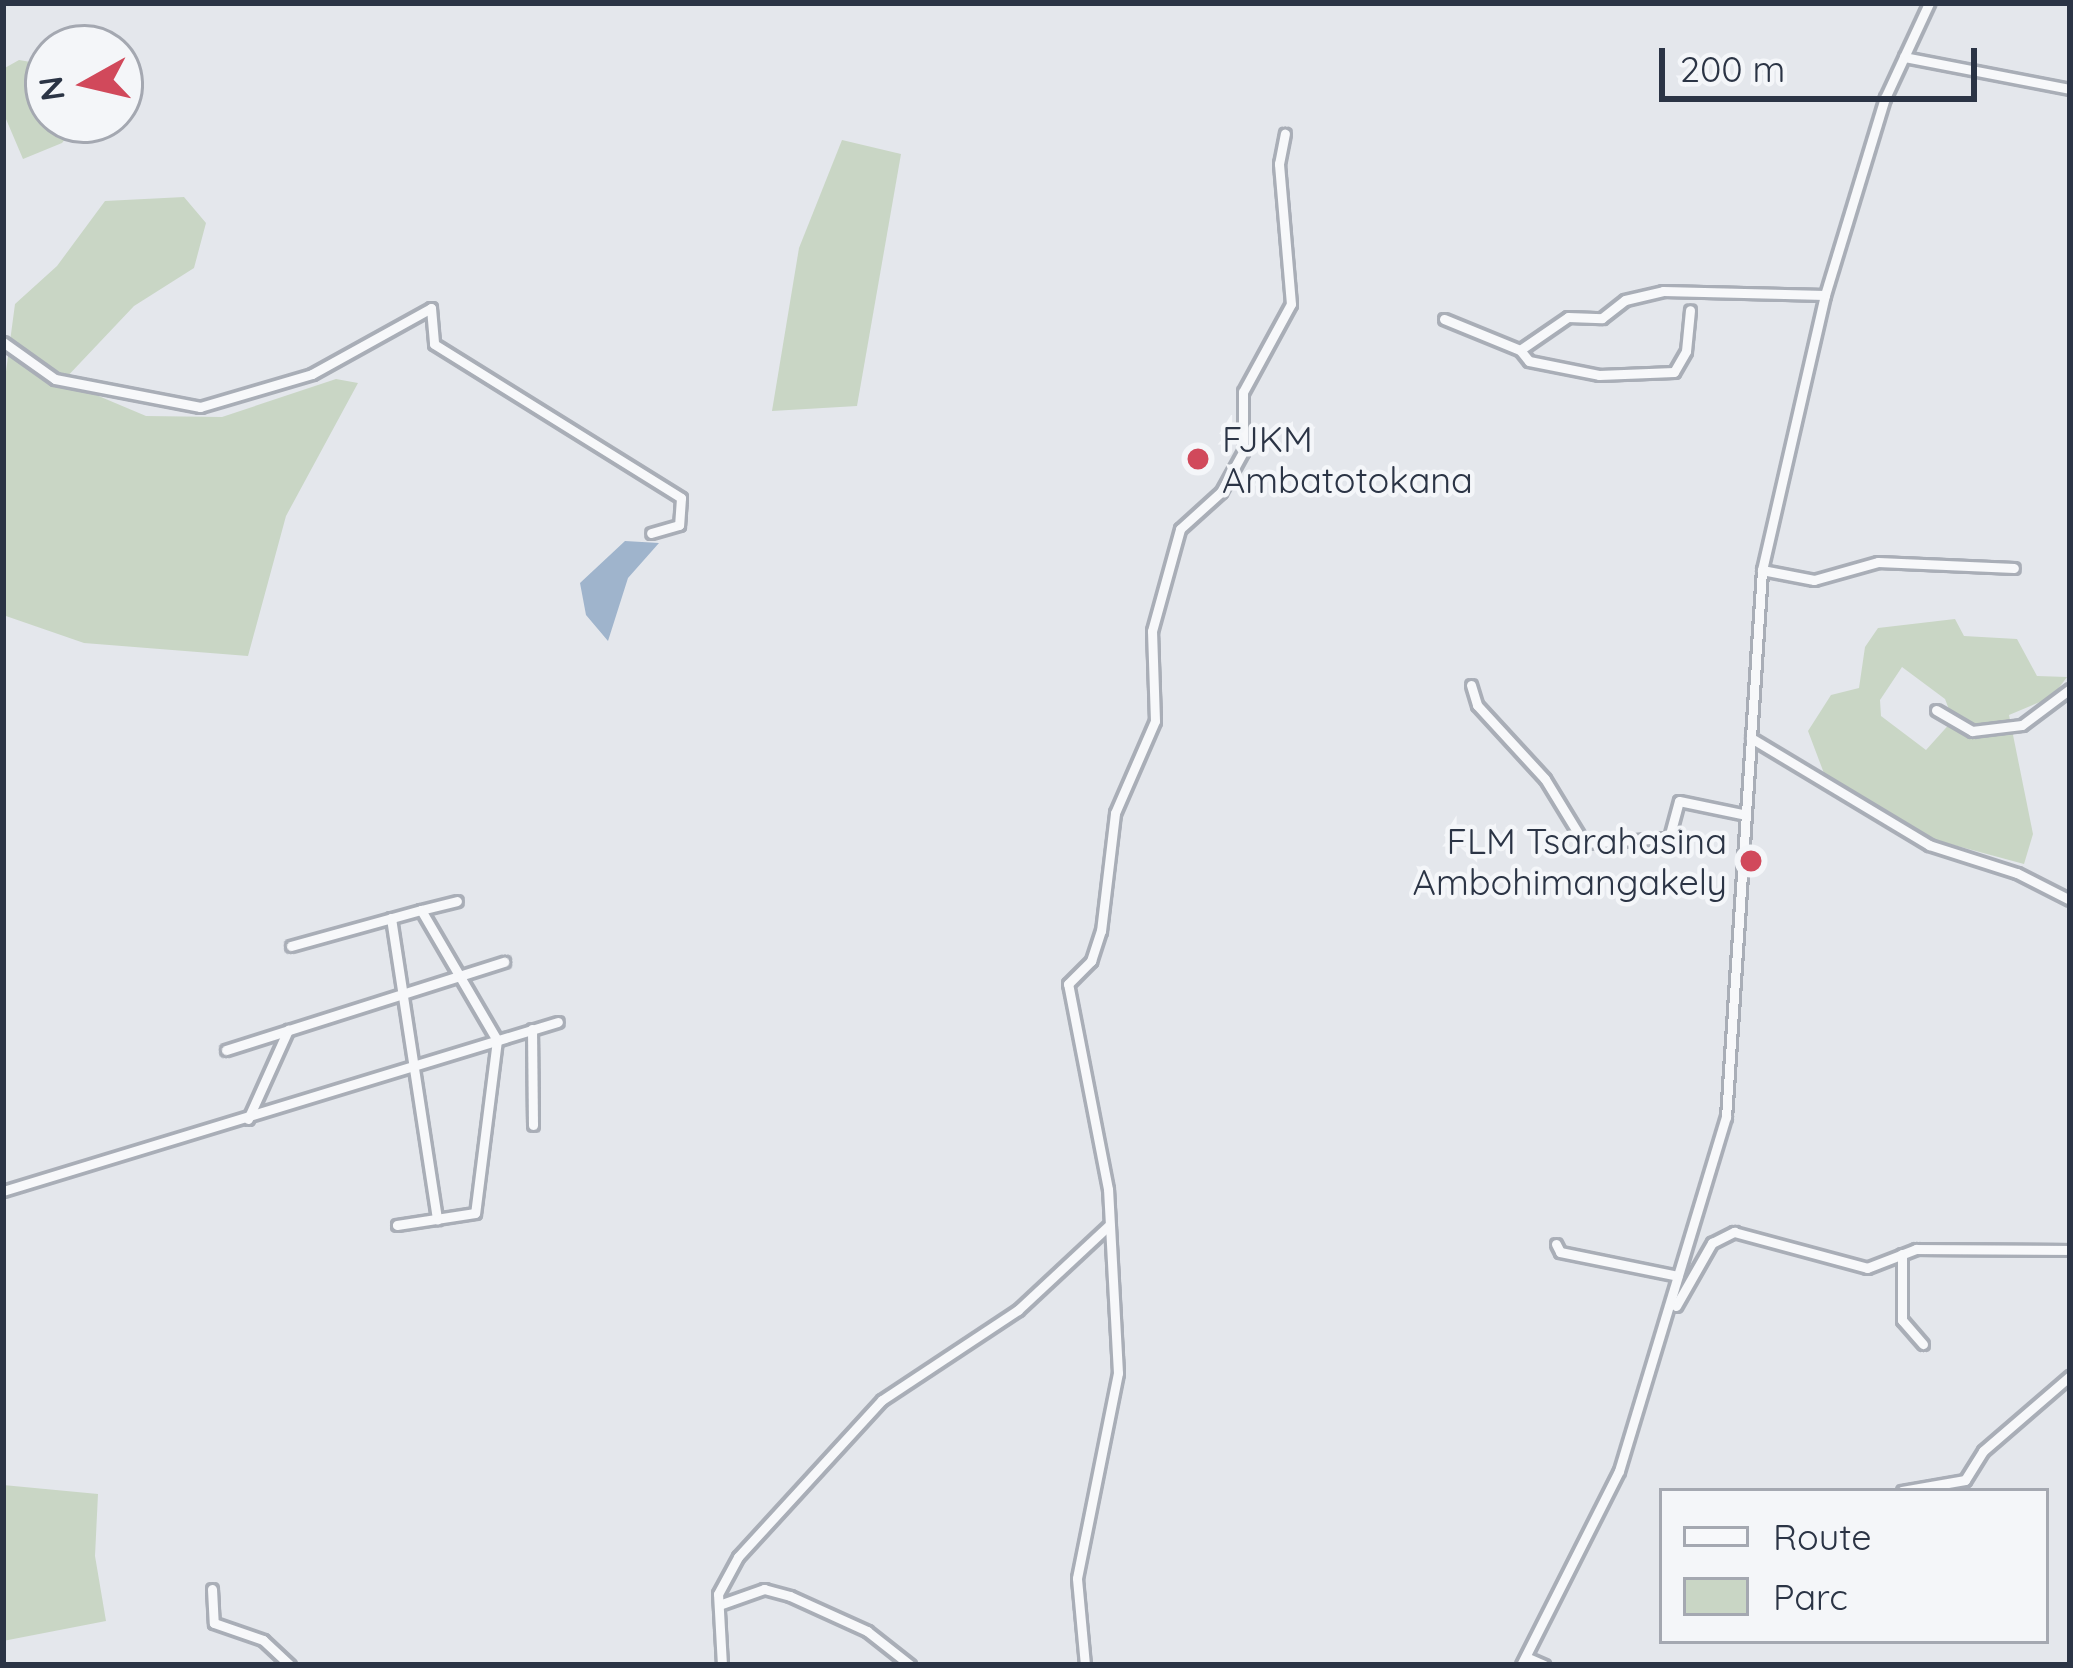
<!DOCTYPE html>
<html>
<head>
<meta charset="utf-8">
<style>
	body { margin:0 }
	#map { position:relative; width:2073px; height:1668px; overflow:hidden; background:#e4e7ec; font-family:Quicksand,sans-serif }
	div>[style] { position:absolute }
	.green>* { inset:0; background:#c9d6c5 }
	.water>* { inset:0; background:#9fb4cc }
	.roads { filter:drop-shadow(3px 0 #a9aeb7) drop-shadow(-3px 0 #a9aeb7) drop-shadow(0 3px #a9aeb7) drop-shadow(0 -3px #a9aeb7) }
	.street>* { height:9px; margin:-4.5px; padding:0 4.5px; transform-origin:4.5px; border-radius:4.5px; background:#f7f8fa }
	.dots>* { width:33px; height:33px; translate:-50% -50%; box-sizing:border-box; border:6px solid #f4f6f9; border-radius:50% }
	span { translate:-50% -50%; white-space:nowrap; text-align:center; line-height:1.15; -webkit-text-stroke:9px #f4f6f9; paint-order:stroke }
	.poi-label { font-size:36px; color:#2b3445 }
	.left { translate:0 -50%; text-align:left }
	.right { translate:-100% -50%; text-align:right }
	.frame { position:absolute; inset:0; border:6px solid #2b3445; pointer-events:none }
	.legend { position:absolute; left:1659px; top:1488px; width:390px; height:156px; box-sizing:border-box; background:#f4f6f9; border:3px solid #a4a8b1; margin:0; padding:15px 21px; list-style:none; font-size:36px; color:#2b3445 }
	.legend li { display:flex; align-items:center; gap:24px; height:60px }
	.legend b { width:60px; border:3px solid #a4a8b1 }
	.north { position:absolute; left:24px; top:24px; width:120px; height:120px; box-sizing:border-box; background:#f4f6f9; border:3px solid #a4a8b1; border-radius:50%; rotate:262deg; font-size:33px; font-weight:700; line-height:48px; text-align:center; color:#2b3445 }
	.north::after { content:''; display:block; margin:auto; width:42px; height:54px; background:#d1495b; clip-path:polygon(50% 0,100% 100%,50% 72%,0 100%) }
	.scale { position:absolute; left:1659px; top:48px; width:318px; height:54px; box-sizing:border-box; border:6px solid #2b3445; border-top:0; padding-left:15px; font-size:36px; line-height:42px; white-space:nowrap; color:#2b3445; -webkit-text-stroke:9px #f4f6f9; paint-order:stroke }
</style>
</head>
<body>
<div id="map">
	<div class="green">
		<div style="clip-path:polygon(19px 60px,48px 65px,48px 120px,80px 120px,62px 143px,23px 159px,3px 112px,3px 69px)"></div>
		<div style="clip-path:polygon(842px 140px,901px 154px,857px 406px,772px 411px,799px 248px)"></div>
		<div style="clip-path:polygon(184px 197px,206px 223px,194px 268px,134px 306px,63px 381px,146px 416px,222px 417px,336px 379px,358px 383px,286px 516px,248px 656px,84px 643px,3px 615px,3px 394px,15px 304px,57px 266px,105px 201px)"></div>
		<div style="clip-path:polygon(evenodd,1955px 619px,1964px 636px,2017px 639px,2037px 676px,2067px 677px,2052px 697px,2009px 715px,2033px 834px,2024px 864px,1935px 840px,1825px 776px,1808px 731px,1831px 695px,1859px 688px,1865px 647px,1878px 628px,1955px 619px,1902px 667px,1945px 699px,1953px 720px,1926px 750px,1881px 716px,1880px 700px,1902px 667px)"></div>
		<div style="clip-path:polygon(3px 1485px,98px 1494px,95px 1556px,106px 1621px,3px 1641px)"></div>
	</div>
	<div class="water">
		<div style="clip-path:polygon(625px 541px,659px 543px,628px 578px,608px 641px,586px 615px,580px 583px)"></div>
	</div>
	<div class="roads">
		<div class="street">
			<div style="left:1904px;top:57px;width:169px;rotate:10.9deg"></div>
			<div style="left:1444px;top:319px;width:82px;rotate:22.2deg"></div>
			<div style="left:1520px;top:350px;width:58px;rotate:-34.5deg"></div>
			<div style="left:1568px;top:317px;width:34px;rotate:2deg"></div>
			<div style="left:1602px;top:318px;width:29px;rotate:-38deg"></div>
			<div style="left:1625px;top:300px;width:39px;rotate:-13deg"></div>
			<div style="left:1663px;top:291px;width:162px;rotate:1.4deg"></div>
			<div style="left:3px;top:342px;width:64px;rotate:35.4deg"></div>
			<div style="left:55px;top:379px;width:148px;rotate:10.9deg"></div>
			<div style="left:200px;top:407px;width:117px;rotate:-16.4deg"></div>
			<div style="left:312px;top:374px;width:136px;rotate:-29deg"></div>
			<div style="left:431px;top:308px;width:36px;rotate:85deg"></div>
			<div style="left:434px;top:344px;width:291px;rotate:31.9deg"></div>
			<div style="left:681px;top:498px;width:27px;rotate:94deg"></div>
			<div style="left:679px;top:525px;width:29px;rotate:164deg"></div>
			<div style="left:1520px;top:350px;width:14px;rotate:51deg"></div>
			<div style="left:1529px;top:361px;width:71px;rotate:11.3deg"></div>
			<div style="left:1599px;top:375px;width:75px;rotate:-2.3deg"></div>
			<div style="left:1674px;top:372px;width:24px;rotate:-60deg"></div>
			<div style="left:1686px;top:351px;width:41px;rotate:-84.4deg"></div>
			<div style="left:1762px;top:570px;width:53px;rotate:10.9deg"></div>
			<div style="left:1814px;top:580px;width:66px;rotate:-15.7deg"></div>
			<div style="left:1878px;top:562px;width:136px;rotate:2.5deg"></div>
			<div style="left:1471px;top:685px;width:21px;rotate:73deg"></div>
			<div style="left:1477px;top:705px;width:100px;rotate:47.4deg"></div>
			<div style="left:1545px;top:779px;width:75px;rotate:58.6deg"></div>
			<div style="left:1584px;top:843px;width:85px;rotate:-3.4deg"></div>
			<div style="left:1669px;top:838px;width:38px;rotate:-75deg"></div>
			<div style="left:1679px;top:801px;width:64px;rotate:11.7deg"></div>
			<div style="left:1936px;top:710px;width:42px;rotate:30.3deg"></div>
			<div style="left:1972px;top:731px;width:50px;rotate:-6.8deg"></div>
			<div style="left:2022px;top:725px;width:60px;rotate:-36.9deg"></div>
			<div style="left:1751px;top:738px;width:208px;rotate:31deg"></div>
			<div style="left:1929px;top:845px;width:92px;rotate:17.7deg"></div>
			<div style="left:2017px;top:873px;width:59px;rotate:27deg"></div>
			<div style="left:421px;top:910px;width:37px;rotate:-14deg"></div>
			<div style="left:391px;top:918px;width:305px;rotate:81.3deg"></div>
			<div style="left:291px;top:946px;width:135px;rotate:-15.5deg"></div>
			<div style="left:421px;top:910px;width:151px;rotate:59.7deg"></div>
			<div style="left:497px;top:1040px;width:174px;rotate:97.2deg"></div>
			<div style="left:475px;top:1213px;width:79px;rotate:171.3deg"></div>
			<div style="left:532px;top:1029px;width:96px;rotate:89.4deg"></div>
			<div style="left:226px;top:1050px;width:292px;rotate:-17.6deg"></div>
			<div style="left:248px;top:1119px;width:98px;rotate:-65.8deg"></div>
			<div style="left:3px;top:1191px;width:580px;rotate:-16.94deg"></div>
			<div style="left:1556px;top:1244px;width:9px;rotate:63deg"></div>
			<div style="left:1560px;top:1252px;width:120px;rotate:11.5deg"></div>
			<div style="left:1902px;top:1254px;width:66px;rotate:90deg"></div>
			<div style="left:1902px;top:1320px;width:32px;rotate:49deg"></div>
			<div style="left:1676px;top:1306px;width:73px;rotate:-60.3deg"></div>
			<div style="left:1712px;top:1243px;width:25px;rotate:-27deg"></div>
			<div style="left:1734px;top:1232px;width:138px;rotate:15.1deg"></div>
			<div style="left:1867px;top:1268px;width:53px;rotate:-21.2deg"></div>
			<div style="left:1916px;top:1249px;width:154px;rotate:0.4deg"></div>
			<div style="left:1902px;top:1491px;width:64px;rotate:-9.9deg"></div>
			<div style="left:1965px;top:1480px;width:34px;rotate:-58deg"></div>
			<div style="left:1983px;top:1451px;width:115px;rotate:-40.8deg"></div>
			<div style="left:212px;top:1589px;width:34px;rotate:87deg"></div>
			<div style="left:214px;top:1623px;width:52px;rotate:19.1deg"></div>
			<div style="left:263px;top:1640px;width:37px;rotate:43deg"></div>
			<div style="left:719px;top:1605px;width:48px;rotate:-19.6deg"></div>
			<div style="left:764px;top:1589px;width:27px;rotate:15deg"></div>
			<div style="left:790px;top:1596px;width:85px;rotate:24.4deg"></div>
			<div style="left:867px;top:1631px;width:55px;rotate:38.3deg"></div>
			<div style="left:1526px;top:1657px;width:20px;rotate:24deg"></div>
			<div style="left:722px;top:1665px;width:71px;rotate:-93.2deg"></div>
			<div style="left:718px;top:1594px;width:42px;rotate:-61.6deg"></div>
			<div style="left:738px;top:1557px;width:213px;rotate:-47.5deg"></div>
			<div style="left:882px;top:1400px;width:163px;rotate:-33.5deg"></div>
			<div style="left:1018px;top:1310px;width:125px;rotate:-43deg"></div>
			<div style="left:1085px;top:1665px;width:87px;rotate:-95.3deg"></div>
			<div style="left:1077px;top:1578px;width:209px;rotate:-78.7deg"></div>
			<div style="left:1118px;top:1373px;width:184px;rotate:-93.1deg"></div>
			<div style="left:1108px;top:1189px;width:209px;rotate:-101deg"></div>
			<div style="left:1068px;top:984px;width:33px;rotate:-45deg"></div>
			<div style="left:1091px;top:961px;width:32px;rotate:-72deg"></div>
			<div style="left:1101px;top:931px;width:119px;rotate:-83.2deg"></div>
			<div style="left:1115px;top:813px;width:100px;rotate:-66.5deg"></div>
			<div style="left:1155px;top:721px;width:90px;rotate:-91.9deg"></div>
			<div style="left:1152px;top:631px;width:106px;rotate:-74.6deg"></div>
			<div style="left:1180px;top:529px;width:55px;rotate:-42.1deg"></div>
			<div style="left:1221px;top:492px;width:46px;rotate:-61.2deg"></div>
			<div style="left:1243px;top:452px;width:60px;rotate:-90deg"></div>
			<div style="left:1243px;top:392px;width:100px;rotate:-61.4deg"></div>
			<div style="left:1291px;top:304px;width:141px;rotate:-94.9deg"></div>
			<div style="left:1279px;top:164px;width:31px;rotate:-79deg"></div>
			<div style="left:1521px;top:1665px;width:217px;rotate:-63.2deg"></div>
			<div style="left:1619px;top:1471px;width:370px;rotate:-73.2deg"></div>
			<div style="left:1726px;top:1117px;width:548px;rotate:-86.23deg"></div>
			<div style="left:1762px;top:570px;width:282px;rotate:-77.1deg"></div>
			<div style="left:1825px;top:295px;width:206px;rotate:-73.1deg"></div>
			<div style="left:1885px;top:98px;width:105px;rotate:-65.1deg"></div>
		</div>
	</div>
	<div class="dots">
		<div style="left:1198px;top:459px;background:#d1495b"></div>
		<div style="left:1751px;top:861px;background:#d1495b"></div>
	</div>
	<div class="poi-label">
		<span class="left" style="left:1222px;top:459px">FJKM<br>Ambatotokana</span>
		<span class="right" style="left:1727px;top:861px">FLM Tsarahasina<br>Ambohimangakely</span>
	</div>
	<div class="frame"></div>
	<ul class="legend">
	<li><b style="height:15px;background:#f7f8fa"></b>Route</li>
	<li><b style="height:33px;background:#c9d6c5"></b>Parc</li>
	</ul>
	<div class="north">N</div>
	<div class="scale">200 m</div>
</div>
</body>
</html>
